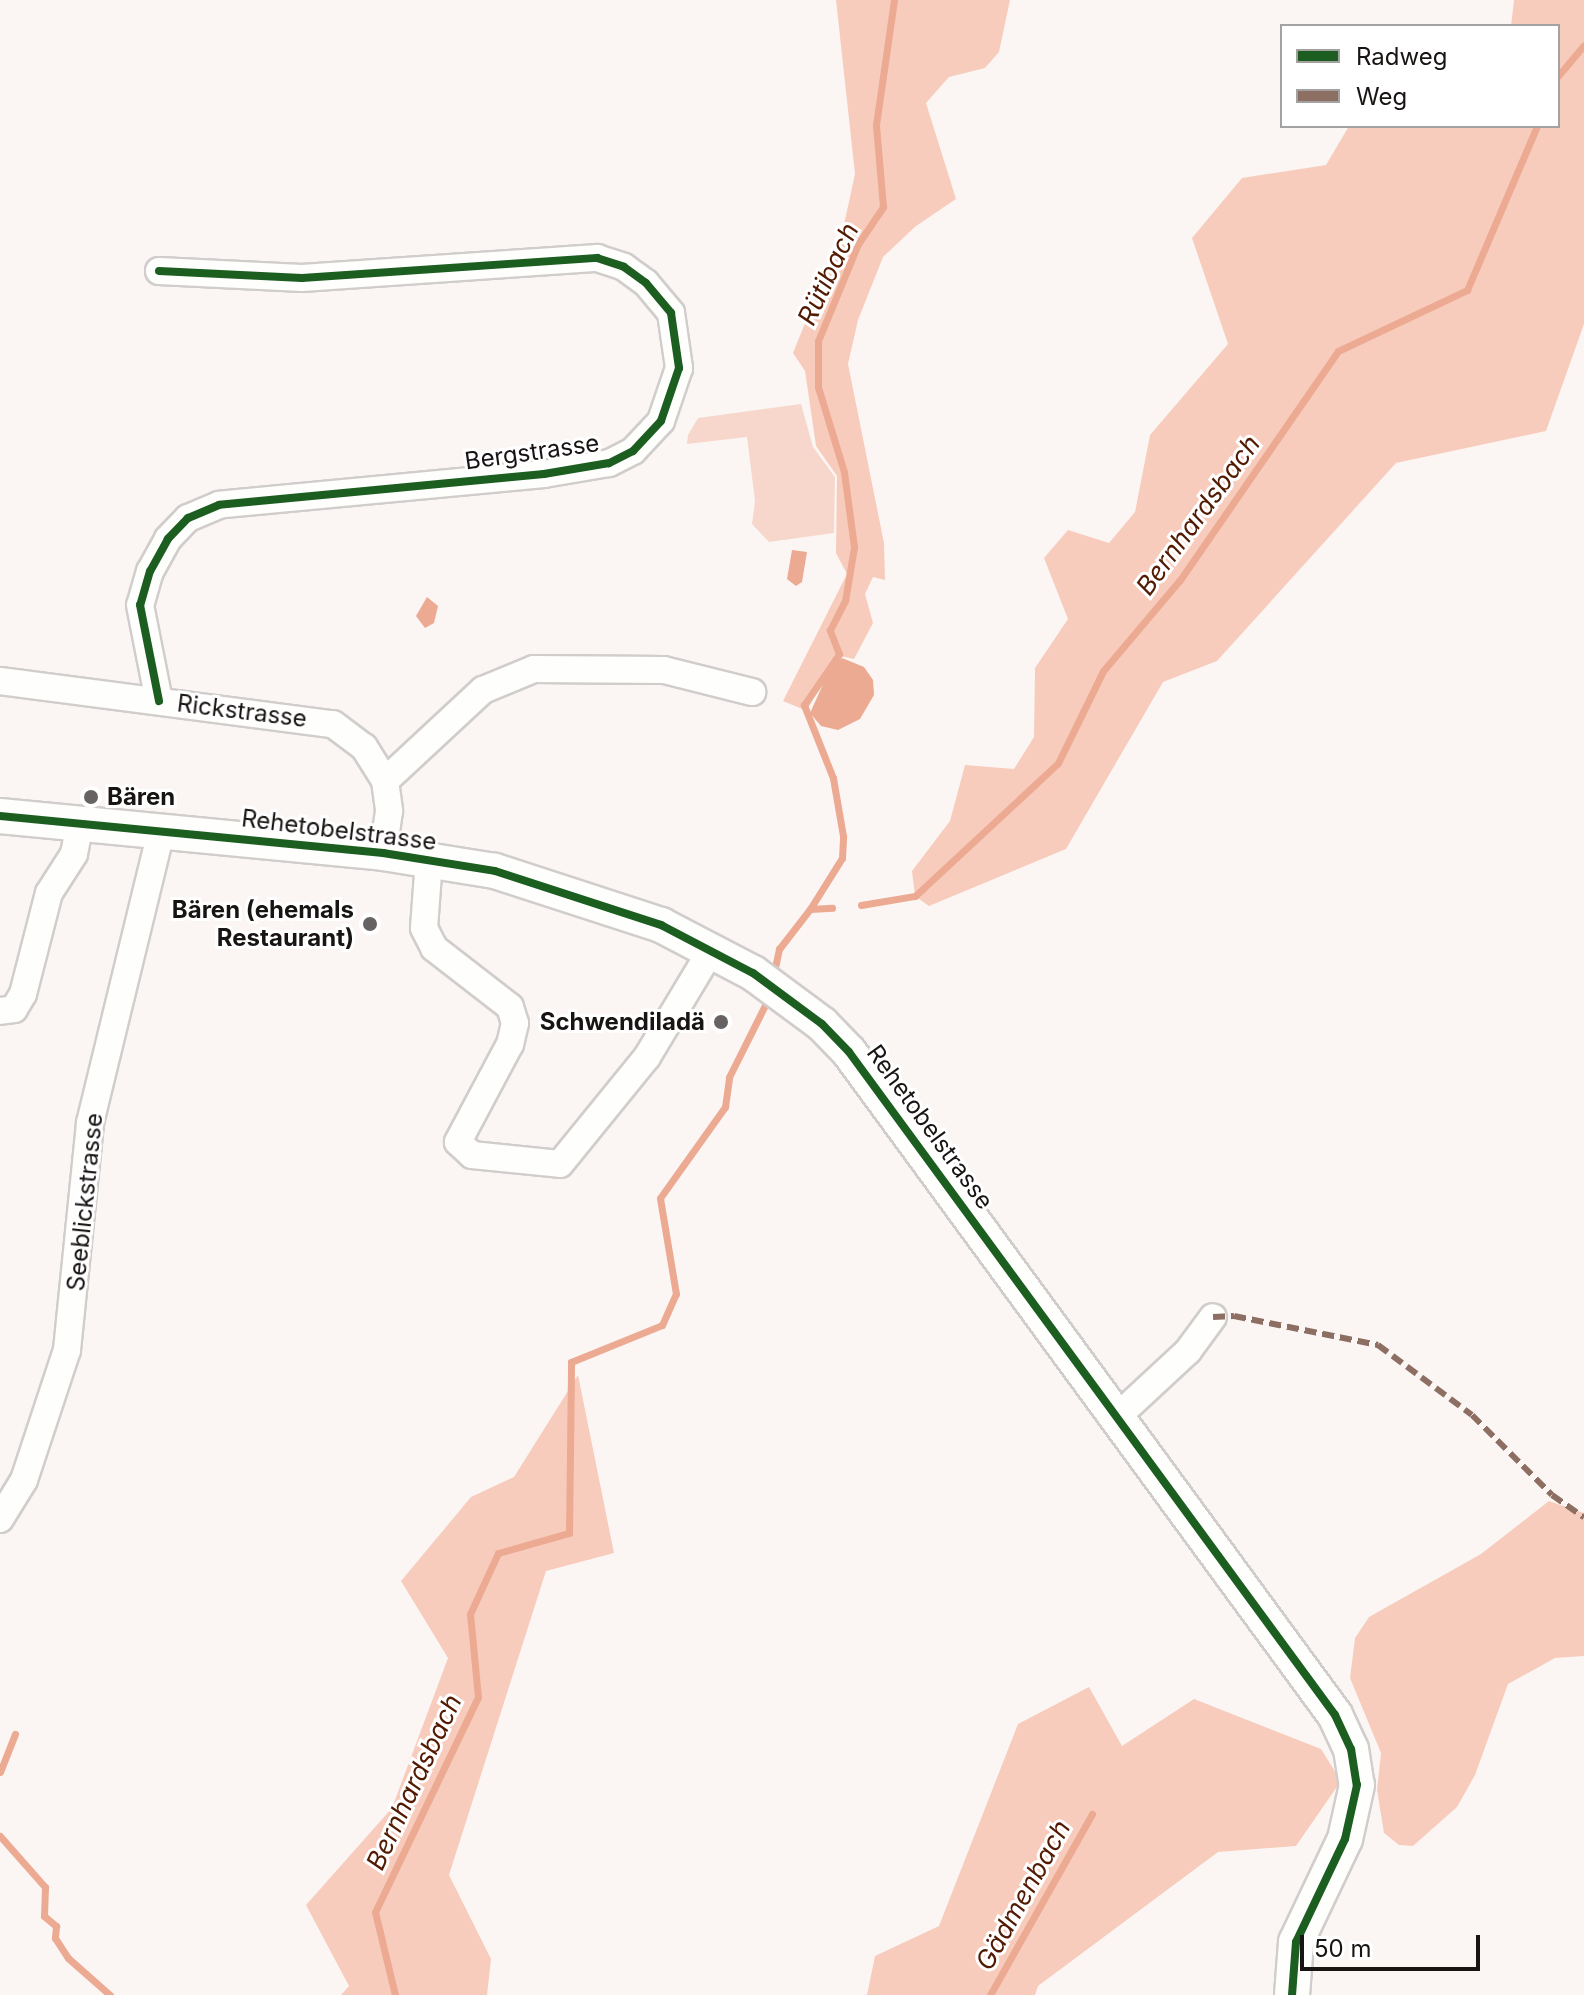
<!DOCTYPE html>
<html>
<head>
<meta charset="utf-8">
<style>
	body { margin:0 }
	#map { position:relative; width:1584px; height:1995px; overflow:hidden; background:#fbf6f4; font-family:Inter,sans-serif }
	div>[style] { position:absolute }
	.green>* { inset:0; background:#f7d7cb }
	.forest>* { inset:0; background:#f8ccbc }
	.water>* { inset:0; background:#ecaa92 }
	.stream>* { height:7px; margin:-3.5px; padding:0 3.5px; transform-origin:3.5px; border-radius:3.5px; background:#ecaa92 }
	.roads { filter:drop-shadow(2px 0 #d1cdcc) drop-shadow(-2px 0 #d1cdcc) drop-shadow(0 2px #d1cdcc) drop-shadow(0 -2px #d1cdcc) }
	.minor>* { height:26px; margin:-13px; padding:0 13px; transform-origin:13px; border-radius:13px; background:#fefefd }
	.tertiary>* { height:34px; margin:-17px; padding:0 17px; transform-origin:17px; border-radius:17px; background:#fefefd }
	.quiet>* { height:6px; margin-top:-3px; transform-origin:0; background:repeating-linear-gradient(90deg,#8d6e63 0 12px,transparent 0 18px) }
	.cycleway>* { height:8px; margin:-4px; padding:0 4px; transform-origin:4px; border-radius:4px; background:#1b5e20 }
	.dots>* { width:22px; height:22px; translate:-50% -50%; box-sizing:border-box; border:4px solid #fff; border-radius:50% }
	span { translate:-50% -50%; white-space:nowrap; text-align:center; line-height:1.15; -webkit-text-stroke:6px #fff; paint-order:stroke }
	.street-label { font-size:24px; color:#181413 }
	.poi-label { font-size:24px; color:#181413; font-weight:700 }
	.left { translate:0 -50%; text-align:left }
	.right { translate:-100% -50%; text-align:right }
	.water-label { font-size:26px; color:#531a02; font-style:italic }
	.legend { position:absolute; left:1280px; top:24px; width:280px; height:104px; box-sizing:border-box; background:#fff; border:2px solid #a3a1a1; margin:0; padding:10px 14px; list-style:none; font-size:24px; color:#181413 }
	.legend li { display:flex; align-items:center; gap:16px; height:40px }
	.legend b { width:40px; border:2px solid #a3a1a1 }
	.scale { position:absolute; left:1300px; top:1935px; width:180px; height:36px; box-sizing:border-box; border:4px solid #181413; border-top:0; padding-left:10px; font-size:24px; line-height:28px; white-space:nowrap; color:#181413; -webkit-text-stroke:6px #fff; paint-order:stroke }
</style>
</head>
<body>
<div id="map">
	<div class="green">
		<div style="clip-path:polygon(801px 404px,813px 447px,835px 477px,834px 533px,769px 542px,752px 524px,755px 501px,747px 437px,687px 444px,688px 435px,698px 418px)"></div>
	</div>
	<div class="forest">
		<div style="clip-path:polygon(836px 0,1010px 0,999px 52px,985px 68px,949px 77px,926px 103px,956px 199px,916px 226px,883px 257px,858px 320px,848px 364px,884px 543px,885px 580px,873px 577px,865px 594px,873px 623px,854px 659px,841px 656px,829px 667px,807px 711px,783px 701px,847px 574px,836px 553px,837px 476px,816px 446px,805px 371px,793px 353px,843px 229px,855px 174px)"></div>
		<div style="clip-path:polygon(1514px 0,1584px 0,1584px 324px,1546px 431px,1396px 463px,1217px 661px,1163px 682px,1066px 849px,929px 906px,915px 896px,912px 871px,950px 821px,965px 765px,1014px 769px,1034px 737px,1035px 668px,1068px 619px,1044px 558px,1068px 530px,1109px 543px,1135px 512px,1150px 435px,1228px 344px,1192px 238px,1242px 178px,1326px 165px,1349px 126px,1558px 126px,1558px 26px,1511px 26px)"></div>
		<div style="clip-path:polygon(578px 1375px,614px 1553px,546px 1571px,449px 1875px,491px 1959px,487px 1995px,341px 1995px,349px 1986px,306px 1905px,392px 1808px,448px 1658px,401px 1581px,471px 1497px,514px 1477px)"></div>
		<div style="clip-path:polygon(1549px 1501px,1584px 1513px,1584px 1656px,1555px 1658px,1508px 1684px,1475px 1775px,1457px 1807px,1413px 1846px,1399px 1845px,1384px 1833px,1377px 1790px,1381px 1753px,1350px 1678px,1355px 1638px,1369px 1617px,1481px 1554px)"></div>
		<div style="clip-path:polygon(1089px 1687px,1122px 1746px,1194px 1699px,1321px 1749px,1341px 1781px,1296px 1846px,1218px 1852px,1038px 1986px,1035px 1995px,867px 1995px,875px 1956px,939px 1926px,1018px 1724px)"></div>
	</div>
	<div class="water">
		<div style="clip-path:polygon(792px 550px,807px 552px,802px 582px,796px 586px,787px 579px)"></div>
		<div style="clip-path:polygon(427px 597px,438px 606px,434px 623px,425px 628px,416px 616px)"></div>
		<div style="clip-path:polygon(842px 658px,864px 667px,873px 680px,874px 695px,860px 719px,838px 730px,821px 726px,810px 713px,830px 669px)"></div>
	</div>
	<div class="stream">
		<div style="left:1558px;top:76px;width:40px;rotate:-50deg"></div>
		<div style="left:861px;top:905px;width:55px;rotate:-9.5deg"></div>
		<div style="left:915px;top:896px;width:195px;rotate:-42.9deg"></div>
		<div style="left:1058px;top:763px;width:102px;rotate:-63.9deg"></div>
		<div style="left:1103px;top:671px;width:119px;rotate:-49.8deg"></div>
		<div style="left:1180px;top:580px;width:278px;rotate:-55.4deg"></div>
		<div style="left:1338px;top:351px;width:143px;rotate:-25.3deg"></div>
		<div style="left:1467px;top:290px;width:178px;rotate:-66.9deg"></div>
		<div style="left:810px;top:909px;width:60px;rotate:-57.9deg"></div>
		<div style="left:842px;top:858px;width:22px;rotate:-87deg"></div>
		<div style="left:843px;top:836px;width:59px;rotate:-99.8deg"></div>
		<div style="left:833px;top:778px;width:79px;rotate:-111.7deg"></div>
		<div style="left:804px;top:705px;width:62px;rotate:-55.5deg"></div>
		<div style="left:839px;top:654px;width:26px;rotate:-111deg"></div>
		<div style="left:830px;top:630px;width:33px;rotate:-63deg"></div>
		<div style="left:845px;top:601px;width:55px;rotate:-80.5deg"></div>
		<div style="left:854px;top:547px;width:76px;rotate:-97.6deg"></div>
		<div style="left:844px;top:472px;width:89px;rotate:-107deg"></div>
		<div style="left:818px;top:387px;width:46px;rotate:-90deg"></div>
		<div style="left:818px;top:341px;width:105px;rotate:-67.6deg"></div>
		<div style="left:858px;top:244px;width:45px;rotate:-56deg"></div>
		<div style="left:883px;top:207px;width:82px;rotate:-94.9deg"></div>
		<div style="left:876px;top:125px;width:126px;rotate:-81.8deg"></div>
		<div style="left:773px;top:977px;width:29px;rotate:-78deg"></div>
		<div style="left:779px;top:949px;width:51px;rotate:-52.2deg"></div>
		<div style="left:810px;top:909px;width:22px;rotate:-3deg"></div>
		<div style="left:0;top:1772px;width:41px;rotate:-68.5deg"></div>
		<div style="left:0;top:1836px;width:68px;rotate:48.6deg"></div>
		<div style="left:45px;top:1887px;width:29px;rotate:92deg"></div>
		<div style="left:44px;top:1916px;width:16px;rotate:40deg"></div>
		<div style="left:56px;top:1926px;width:12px;rotate:95deg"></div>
		<div style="left:55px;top:1938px;width:24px;rotate:57deg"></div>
		<div style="left:68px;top:1958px;width:56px;rotate:41.4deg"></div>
		<div style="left:395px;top:1995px;width:85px;rotate:-103.5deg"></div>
		<div style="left:375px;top:1912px;width:238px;rotate:-64.4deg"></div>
		<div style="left:478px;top:1697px;width:83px;rotate:-95.5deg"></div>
		<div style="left:470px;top:1614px;width:67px;rotate:-65.3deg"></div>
		<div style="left:498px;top:1553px;width:74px;rotate:-15.7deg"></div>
		<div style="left:569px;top:1533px;width:171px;rotate:-89.3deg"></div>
		<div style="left:571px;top:1362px;width:98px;rotate:-22.1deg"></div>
		<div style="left:662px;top:1325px;width:34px;rotate:-66deg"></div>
		<div style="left:676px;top:1294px;width:97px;rotate:-99.5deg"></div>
		<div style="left:660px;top:1198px;width:112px;rotate:-54.5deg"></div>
		<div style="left:725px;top:1107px;width:30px;rotate:-82deg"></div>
		<div style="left:729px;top:1077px;width:89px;rotate:-63.4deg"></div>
		<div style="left:990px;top:1995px;width:208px;rotate:-60.6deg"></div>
	</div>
	<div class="roads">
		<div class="minor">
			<div style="left:159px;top:271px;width:143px;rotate:2.8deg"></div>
			<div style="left:302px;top:278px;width:296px;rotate:-3.9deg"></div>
			<div style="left:597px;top:258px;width:28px;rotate:18deg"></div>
			<div style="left:624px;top:267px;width:27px;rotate:36deg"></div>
			<div style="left:646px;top:283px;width:39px;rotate:50deg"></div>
			<div style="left:671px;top:313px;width:56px;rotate:81.7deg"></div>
			<div style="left:679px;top:368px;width:56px;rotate:108.8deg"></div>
			<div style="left:661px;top:421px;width:41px;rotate:133deg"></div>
			<div style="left:633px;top:451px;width:27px;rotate:153deg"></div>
			<div style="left:609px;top:463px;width:66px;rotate:170.4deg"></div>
			<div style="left:544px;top:474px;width:326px;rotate:174.6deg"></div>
			<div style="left:219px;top:505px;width:34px;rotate:157deg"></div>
			<div style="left:188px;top:518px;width:29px;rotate:134deg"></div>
			<div style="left:168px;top:539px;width:37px;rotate:119deg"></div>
			<div style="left:150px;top:571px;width:35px;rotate:106deg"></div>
			<div style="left:140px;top:605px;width:98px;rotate:78.8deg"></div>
			<div style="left:0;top:681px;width:336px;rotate:7.4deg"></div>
			<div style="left:333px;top:724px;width:39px;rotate:37deg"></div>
			<div style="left:364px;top:747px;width:40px;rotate:58deg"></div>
			<div style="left:385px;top:781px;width:30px;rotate:82deg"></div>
			<div style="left:389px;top:811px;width:42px;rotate:98.1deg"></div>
			<div style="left:385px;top:781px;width:134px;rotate:-42.9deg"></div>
			<div style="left:483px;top:690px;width:55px;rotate:-22.4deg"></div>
			<div style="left:534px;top:669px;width:130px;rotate:0.4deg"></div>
			<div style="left:664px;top:670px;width:91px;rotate:14deg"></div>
			<div style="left:429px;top:860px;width:68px;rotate:94.2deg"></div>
			<div style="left:424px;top:928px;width:22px;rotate:63deg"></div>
			<div style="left:434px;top:948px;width:96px;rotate:37.8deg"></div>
			<div style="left:510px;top:1007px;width:17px;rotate:73deg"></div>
			<div style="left:515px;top:1023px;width:22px;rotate:103deg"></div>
			<div style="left:510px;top:1044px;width:111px;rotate:118deg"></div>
			<div style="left:458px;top:1142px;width:19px;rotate:43deg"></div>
			<div style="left:472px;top:1155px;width:88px;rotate:5.8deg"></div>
			<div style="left:560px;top:1164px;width:138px;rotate:-50.9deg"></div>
			<div style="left:647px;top:1057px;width:126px;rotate:-59deg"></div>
			<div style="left:0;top:1011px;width:14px;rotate:-8deg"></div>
			<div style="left:14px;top:1009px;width:17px;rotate:-59deg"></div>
			<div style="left:23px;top:994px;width:104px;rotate:-75.6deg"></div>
			<div style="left:49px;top:893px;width:46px;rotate:-57.3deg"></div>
			<div style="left:74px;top:854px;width:33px;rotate:-79deg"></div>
			<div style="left:1118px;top:1416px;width:96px;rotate:-42.9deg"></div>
			<div style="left:1188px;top:1351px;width:42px;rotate:-53.7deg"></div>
			<div style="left:0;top:1519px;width:46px;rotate:-58.4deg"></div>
			<div style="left:24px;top:1480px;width:137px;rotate:-71.7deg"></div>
			<div style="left:67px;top:1350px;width:228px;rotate:-84.2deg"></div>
			<div style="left:90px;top:1123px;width:301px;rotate:-76.3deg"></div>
		</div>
		<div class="tertiary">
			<div style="left:0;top:816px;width:385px;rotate:5.5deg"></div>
			<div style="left:383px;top:853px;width:113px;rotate:9.1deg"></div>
			<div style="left:495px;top:871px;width:175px;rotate:18deg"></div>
			<div style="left:661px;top:925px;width:104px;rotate:27.6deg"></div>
			<div style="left:753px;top:973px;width:86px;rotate:36.5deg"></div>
			<div style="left:822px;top:1024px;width:39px;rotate:46deg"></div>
			<div style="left:849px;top:1052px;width:822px;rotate:53.76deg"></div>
			<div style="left:1335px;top:1715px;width:38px;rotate:65deg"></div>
			<div style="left:1351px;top:1749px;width:36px;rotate:81deg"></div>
			<div style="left:1357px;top:1785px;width:55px;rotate:102.5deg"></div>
			<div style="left:1345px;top:1839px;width:114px;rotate:115.4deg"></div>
			<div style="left:1296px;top:1942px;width:53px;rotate:94.3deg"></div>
		</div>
	</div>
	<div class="quiet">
		<div style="left:1213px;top:1317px;width:21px;rotate:-3deg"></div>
		<div style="left:1234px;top:1316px;width:147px;rotate:11.4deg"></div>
		<div style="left:1378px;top:1345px;width:117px;rotate:36.7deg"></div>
		<div style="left:1472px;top:1415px;width:113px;rotate:45deg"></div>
		<div style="left:1552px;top:1495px;width:39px;rotate:35deg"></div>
	</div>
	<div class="cycleway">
		<div style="left:159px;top:271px;width:143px;rotate:2.8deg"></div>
		<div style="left:302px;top:278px;width:296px;rotate:-3.9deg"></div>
		<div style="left:597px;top:258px;width:28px;rotate:18deg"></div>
		<div style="left:624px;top:267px;width:27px;rotate:36deg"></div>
		<div style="left:646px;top:283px;width:39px;rotate:50deg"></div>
		<div style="left:671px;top:313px;width:56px;rotate:81.7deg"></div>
		<div style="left:679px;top:368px;width:56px;rotate:108.8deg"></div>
		<div style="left:661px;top:421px;width:41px;rotate:133deg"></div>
		<div style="left:633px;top:451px;width:27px;rotate:153deg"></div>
		<div style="left:609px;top:463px;width:66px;rotate:170.4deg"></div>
		<div style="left:544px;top:474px;width:326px;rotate:174.6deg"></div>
		<div style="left:219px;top:505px;width:34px;rotate:157deg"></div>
		<div style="left:188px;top:518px;width:29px;rotate:134deg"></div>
		<div style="left:168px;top:539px;width:37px;rotate:119deg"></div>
		<div style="left:150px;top:571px;width:35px;rotate:106deg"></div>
		<div style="left:140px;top:605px;width:98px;rotate:78.8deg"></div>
		<div style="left:0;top:816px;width:385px;rotate:5.5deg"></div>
		<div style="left:383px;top:853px;width:113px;rotate:9.1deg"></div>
		<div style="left:495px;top:871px;width:175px;rotate:18deg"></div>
		<div style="left:661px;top:925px;width:104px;rotate:27.6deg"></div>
		<div style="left:753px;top:973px;width:86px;rotate:36.5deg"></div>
		<div style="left:822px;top:1024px;width:39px;rotate:46deg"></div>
		<div style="left:849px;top:1052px;width:822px;rotate:53.76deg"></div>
		<div style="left:1335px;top:1715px;width:38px;rotate:65deg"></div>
		<div style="left:1351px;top:1749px;width:36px;rotate:81deg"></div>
		<div style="left:1357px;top:1785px;width:55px;rotate:102.5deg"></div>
		<div style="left:1345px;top:1839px;width:114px;rotate:115.4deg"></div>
		<div style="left:1296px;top:1942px;width:53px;rotate:94.3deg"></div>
	</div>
	<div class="dots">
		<div style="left:91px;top:797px;background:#676362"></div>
		<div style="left:370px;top:924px;background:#676362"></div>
		<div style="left:721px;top:1022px;background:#676362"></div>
	</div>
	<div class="street-label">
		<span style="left:532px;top:452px;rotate:-8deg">Bergstrasse</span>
		<span style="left:242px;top:711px;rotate:7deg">Rickstrasse</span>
		<span style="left:339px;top:830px;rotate:7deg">Rehetobelstrasse</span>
		<span style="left:930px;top:1127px;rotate:54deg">Rehetobelstrasse</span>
		<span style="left:85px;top:1202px;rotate:-84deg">Seeblickstrasse</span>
	</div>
	<div class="poi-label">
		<span class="left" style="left:107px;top:797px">Bären</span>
		<span class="right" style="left:354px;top:924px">Bären (ehemals<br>Restaurant)</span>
		<span class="right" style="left:705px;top:1022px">Schwendiladä</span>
	</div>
	<div class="water-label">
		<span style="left:828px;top:274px;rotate:-65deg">Rütibach</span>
		<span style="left:1198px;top:515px;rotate:-54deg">Bernhardsbach</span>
		<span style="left:414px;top:1782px;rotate:-65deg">Bernhardsbach</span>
		<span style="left:1023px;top:1895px;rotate:-61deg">Gädmenbach</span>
	</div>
	<ul class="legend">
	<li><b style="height:10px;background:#1b5e20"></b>Radweg</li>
	<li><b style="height:10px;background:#8d6e63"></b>Weg</li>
	</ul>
	<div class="scale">50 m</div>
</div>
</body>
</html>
